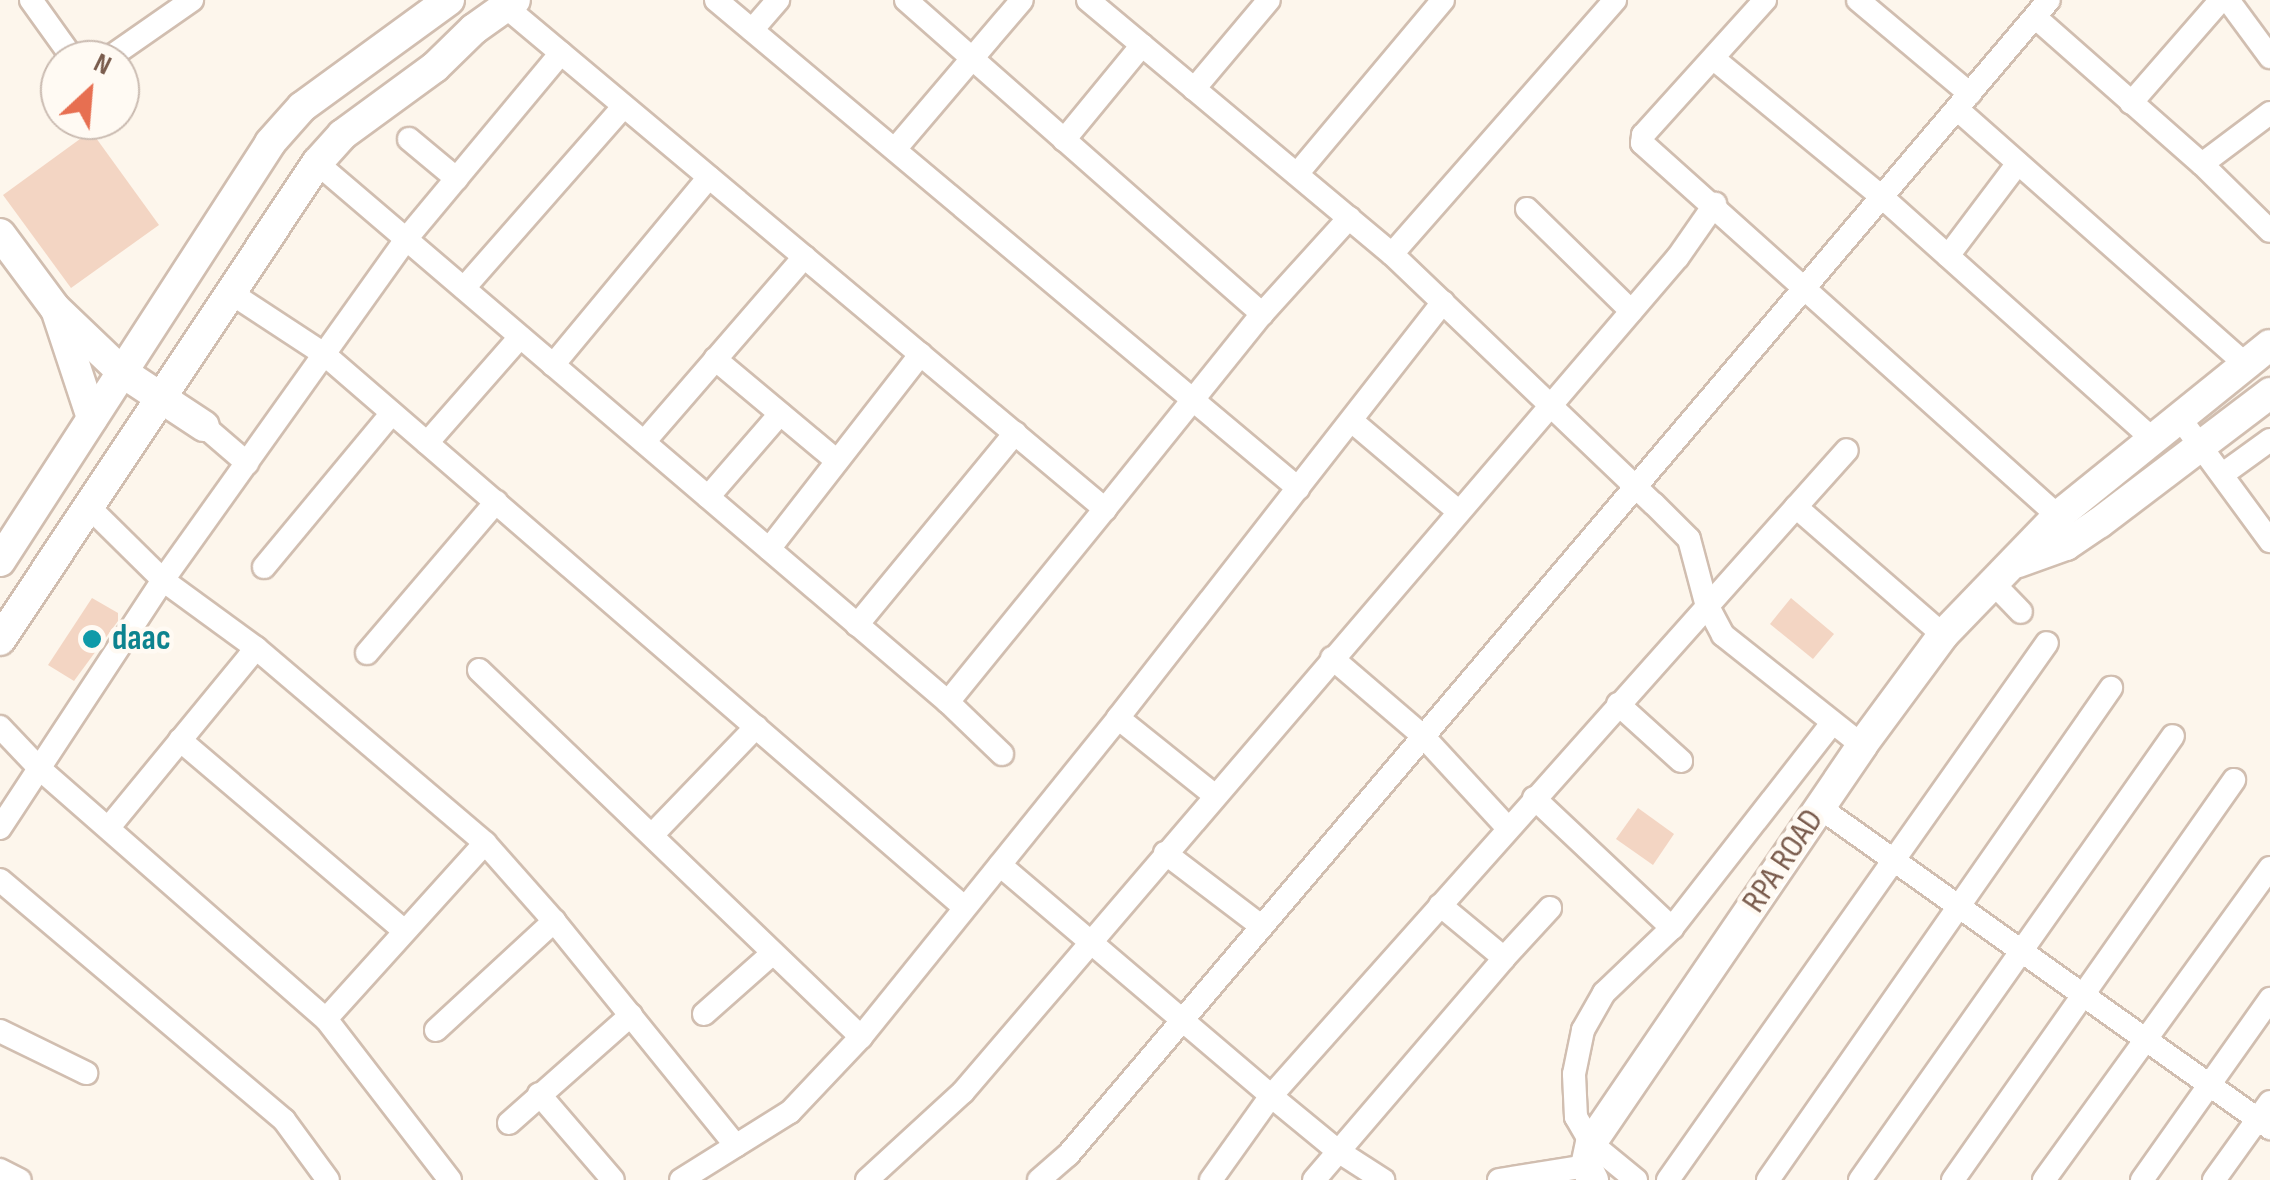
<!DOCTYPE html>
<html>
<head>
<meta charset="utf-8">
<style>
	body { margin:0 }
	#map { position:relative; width:2270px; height:1180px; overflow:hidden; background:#fdf6ec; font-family:"Sofia Sans Condensed",sans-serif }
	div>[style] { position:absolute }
	.building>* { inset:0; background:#f3d5c3 }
	.roads { filter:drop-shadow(2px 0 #d1beb0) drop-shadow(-2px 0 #d1beb0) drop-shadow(0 2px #d1beb0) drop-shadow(0 -2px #d1beb0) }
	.street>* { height:22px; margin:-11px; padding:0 11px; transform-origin:11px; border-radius:11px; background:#fff }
	.secondary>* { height:30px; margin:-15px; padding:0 15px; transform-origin:15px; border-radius:15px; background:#fff }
	.dots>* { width:28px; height:28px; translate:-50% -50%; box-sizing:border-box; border:5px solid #fffaf3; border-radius:50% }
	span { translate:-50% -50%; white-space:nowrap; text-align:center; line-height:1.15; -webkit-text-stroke:9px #fffaf3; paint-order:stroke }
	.culture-label { font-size:35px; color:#0d838f; font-weight:700 }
	.left { translate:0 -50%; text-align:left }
	.street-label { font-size:35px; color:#7a5c4d }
	.north { position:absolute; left:40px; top:40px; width:100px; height:100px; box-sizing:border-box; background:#fffaf3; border:2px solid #cabbb1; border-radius:50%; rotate:26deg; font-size:28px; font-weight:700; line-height:40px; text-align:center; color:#7a5c4d }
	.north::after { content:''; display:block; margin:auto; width:35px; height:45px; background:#e76f51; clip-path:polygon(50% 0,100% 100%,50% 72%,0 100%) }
</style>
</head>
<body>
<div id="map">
	<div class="building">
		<div style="clip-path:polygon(91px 131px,159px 225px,71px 288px,3px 195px)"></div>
		<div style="clip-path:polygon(92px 598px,118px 613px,118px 621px,74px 681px,48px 665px)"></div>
		<div style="clip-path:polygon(1791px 598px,1834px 634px,1813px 659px,1770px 624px)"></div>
		<div style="clip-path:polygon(1638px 808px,1674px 834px,1653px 865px,1616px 839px)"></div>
	</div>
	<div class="roads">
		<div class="street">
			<div style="left:31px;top:0;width:74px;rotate:54.4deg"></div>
			<div style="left:716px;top:0;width:760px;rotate:39.98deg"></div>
			<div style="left:906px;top:0;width:475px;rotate:41.4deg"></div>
			<div style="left:1262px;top:314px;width:130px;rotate:-47.8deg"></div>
			<div style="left:1088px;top:0;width:396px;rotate:39.9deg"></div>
			<div style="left:1392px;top:254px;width:362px;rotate:43.7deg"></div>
			<div style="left:1654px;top:504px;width:49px;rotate:45deg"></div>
			<div style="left:1689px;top:539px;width:66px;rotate:75.1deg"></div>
			<div style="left:1706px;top:603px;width:36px;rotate:62deg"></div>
			<div style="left:1723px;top:635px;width:177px;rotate:38.4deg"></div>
			<div style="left:1765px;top:0;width:182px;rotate:132.1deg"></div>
			<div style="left:1643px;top:135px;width:8px;rotate:97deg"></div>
			<div style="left:1642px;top:143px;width:559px;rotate:41.88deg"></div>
			<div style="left:1858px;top:0;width:146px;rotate:40deg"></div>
			<div style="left:2228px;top:0;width:71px;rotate:53.6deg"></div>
			<div style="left:506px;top:7px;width:782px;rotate:39.97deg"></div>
			<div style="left:1105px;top:509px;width:250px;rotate:-51.2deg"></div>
			<div style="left:2035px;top:17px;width:222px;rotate:41.4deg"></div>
			<div style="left:2202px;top:164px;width:85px;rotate:-36.9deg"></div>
			<div style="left:752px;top:30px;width:40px;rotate:-49deg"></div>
			<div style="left:1714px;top:59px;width:217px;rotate:39.4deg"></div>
			<div style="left:1882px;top:197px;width:363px;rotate:41.8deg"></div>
			<div style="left:106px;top:60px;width:105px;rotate:-34.9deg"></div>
			<div style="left:1194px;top:89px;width:116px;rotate:-49.9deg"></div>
			<div style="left:2131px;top:103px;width:137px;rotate:-48.9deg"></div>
			<div style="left:1957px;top:109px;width:383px;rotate:41.5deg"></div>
			<div style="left:409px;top:139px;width:62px;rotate:39.8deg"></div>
			<div style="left:1064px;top:140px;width:123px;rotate:-50.6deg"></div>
			<div style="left:896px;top:148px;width:194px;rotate:-49.6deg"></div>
			<div style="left:317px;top:163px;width:830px;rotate:40.5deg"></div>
			<div style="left:948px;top:702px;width:75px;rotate:43.9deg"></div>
			<div style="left:2202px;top:164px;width:95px;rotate:44.6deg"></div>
			<div style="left:1297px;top:174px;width:227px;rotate:-50deg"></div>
			<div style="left:1527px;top:209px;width:146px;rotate:44.4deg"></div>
			<div style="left:1392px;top:254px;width:338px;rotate:-48.7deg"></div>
			<div style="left:1948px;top:256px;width:116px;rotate:-53deg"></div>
			<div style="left:464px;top:288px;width:242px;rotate:-48.7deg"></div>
			<div style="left:231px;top:293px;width:111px;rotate:33.3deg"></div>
			<div style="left:324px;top:354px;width:846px;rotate:40.83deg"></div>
			<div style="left:715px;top:359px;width:159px;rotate:39.9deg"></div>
			<div style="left:553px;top:365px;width:244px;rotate:-50.3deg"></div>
			<div style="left:2179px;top:417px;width:154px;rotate:53.7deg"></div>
			<div style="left:1353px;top:422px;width:138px;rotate:40.3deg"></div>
			<div style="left:204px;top:426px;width:57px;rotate:40.7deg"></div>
			<div style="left:644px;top:442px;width:245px;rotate:-49.1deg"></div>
			<div style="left:427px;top:443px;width:141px;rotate:-48.7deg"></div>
			<div style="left:2223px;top:474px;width:58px;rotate:-35.9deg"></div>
			<div style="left:708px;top:497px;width:110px;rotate:-49.1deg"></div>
			<div style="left:89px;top:507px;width:104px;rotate:44.6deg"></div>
			<div style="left:163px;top:580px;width:115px;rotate:36.2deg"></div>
			<div style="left:256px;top:648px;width:301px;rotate:40.4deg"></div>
			<div style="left:485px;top:843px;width:104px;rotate:48.5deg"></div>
			<div style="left:554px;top:921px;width:289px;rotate:51deg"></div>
			<div style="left:1796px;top:507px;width:76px;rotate:-48.2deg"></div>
			<div style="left:769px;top:549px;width:247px;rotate:-52.1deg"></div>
			<div style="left:264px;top:567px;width:200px;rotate:-50.3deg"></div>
			<div style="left:1993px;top:583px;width:40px;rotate:46deg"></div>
			<div style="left:857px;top:625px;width:249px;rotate:-50.5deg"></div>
			<div style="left:367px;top:653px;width:199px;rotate:-49.5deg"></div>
			<div style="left:1332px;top:658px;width:120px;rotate:40.6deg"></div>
			<div style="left:1423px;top:736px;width:125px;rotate:47.3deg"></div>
			<div style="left:479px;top:670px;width:530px;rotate:43.85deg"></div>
			<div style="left:948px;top:702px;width:249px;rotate:-50.9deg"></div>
			<div style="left:1618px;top:704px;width:85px;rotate:42.1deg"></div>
			<div style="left:1118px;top:718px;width:123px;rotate:38.7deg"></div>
			<div style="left:0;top:727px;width:58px;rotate:46.4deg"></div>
			<div style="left:40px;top:769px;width:380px;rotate:41.2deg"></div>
			<div style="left:326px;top:1019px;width:203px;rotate:52.4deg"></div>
			<div style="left:180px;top:740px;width:293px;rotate:40.4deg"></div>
			<div style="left:1534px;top:798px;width:190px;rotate:43.3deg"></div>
			<div style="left:1819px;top:807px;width:554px;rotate:35.44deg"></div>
			<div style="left:110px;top:826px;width:230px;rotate:-50.6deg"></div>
			<div style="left:0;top:828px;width:297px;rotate:-56.7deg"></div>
			<div style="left:163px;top:580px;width:419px;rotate:-54.5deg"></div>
			<div style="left:406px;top:239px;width:242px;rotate:-50.2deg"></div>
			<div style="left:653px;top:834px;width:149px;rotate:-46.1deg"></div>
			<div style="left:1165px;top:853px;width:121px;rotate:37.2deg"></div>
			<div style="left:1000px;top:865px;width:356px;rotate:40.4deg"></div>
			<div style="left:1271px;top:1096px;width:87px;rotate:39.4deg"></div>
			<div style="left:1338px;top:1151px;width:54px;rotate:32.8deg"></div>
			<div style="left:0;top:880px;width:372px;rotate:40.2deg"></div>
			<div style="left:284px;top:1120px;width:74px;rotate:53.7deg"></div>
			<div style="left:1504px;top:958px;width:68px;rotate:-47.4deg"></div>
			<div style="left:704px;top:1014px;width:92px;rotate:-41.5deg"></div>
			<div style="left:326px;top:1019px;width:237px;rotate:-47.9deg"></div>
			<div style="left:436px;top:1030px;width:161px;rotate:-42.7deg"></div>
			<div style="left:0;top:1031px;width:96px;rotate:26deg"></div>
			<div style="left:539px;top:1094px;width:113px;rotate:49.3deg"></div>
			<div style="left:509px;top:1123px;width:163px;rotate:-41.5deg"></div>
			<div style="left:0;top:1170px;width:22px;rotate:27deg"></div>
			<div style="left:681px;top:1180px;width:128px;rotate:-32deg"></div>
			<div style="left:790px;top:1112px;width:103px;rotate:-46.6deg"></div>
			<div style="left:861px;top:1037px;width:410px;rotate:-51.1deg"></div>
			<div style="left:1118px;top:718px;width:528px;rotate:-52deg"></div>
			<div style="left:867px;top:1180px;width:130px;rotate:-42.5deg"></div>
			<div style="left:963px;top:1092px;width:1099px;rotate:-49.43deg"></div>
			<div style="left:1678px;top:257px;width:65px;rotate:-55.1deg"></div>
			<div style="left:1039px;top:1180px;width:38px;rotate:-41deg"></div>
			<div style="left:1068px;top:1155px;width:1515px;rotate:-49.66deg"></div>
			<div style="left:1211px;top:1180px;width:103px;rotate:-54.5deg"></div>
			<div style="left:1271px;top:1096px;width:789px;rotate:-48.29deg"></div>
			<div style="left:1796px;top:507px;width:195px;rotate:41deg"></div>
			<div style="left:1314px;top:1180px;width:292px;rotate:-49.4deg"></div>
			<div style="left:1504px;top:958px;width:83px;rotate:-140.4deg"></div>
			<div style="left:1499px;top:1180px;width:88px;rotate:-9.1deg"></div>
			<div style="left:1636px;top:1180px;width:58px;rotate:-140.6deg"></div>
			<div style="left:1591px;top:1143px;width:30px;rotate:-120deg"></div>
			<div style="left:1576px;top:1117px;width:43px;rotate:-92.7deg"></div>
			<div style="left:1574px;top:1074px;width:45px;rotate:-78.4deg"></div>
			<div style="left:1583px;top:1030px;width:43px;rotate:-60.4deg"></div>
			<div style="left:1604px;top:993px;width:94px;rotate:-43.7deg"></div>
			<div style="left:1672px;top:928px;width:260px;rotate:-52deg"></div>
			<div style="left:1668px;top:1180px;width:657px;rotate:-54.79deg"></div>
			<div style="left:1768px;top:1180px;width:600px;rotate:-55.12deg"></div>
			<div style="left:1860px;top:1180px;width:543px;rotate:-54.82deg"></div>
			<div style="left:1953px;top:1180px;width:489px;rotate:-54.9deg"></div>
			<div style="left:2044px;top:1180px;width:385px;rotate:-54.1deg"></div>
			<div style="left:2142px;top:1180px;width:222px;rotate:-54.7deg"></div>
			<div style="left:2214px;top:1180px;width:96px;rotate:-54.3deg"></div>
		</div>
		<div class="secondary">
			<div style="left:0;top:234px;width:92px;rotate:53.4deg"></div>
			<div style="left:55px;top:308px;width:93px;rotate:43.7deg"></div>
			<div style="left:122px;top:372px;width:98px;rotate:33.4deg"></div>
			<div style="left:57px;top:312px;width:112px;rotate:71.7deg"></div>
			<div style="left:0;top:561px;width:498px;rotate:-57.1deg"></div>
			<div style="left:270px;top:143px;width:48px;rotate:-48.4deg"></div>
			<div style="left:302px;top:107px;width:182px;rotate:-36.1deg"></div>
			<div style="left:2018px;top:562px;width:51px;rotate:-19.5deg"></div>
			<div style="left:2066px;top:545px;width:40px;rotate:-34deg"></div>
			<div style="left:2099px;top:523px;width:215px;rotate:-37.2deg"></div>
			<div style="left:0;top:640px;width:573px;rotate:-56.39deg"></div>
			<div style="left:317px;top:163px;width:38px;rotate:-48deg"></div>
			<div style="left:342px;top:135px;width:115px;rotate:-36.2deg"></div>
			<div style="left:435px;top:67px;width:54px;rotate:-44.3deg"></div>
			<div style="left:474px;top:29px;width:50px;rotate:-35.3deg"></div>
			<div style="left:1593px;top:1180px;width:16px;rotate:-117deg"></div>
			<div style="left:1586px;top:1166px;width:24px;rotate:-78deg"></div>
			<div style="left:1591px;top:1143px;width:482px;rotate:-55.7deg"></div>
			<div style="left:1862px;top:745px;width:137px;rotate:-53.6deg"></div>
			<div style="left:1943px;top:635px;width:165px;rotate:-46deg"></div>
			<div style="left:2058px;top:516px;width:272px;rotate:-38.9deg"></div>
		</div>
	</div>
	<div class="dots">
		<div style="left:92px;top:639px;background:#0f9aa8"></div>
	</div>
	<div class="culture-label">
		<span class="left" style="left:112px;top:639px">daac</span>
	</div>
	<div class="street-label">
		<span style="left:1783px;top:861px;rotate:-56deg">RPA ROAD</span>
	</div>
	<div class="north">N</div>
</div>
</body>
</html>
